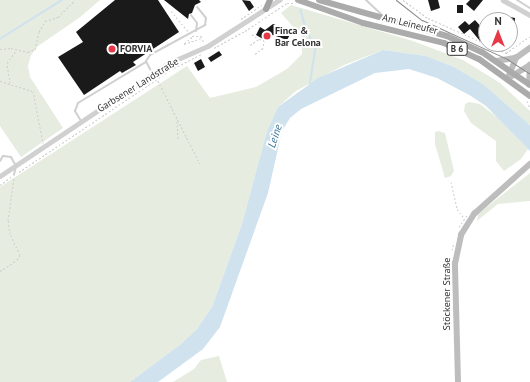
<!DOCTYPE html>
<html>
<head>
<meta charset="utf-8">
<style>
	body { margin:0 }
	#map { position:relative; width:530px; height:382px; overflow:hidden; background:#fff; font-family:"PT Sans",sans-serif }
	div>[style] { position:absolute }
	.green>* { inset:0; background:#e6ecdf }
	.water>* { inset:0; background:#cfe2ee }
	.stream>* { height:1.5px; margin:-0.75px; padding:0 0.75px; transform-origin:0.75px; border-radius:0.75px; background:#cfe2ee }
	.building>* { inset:0; background:#1a1a1a }
	.path>* { height:1px; margin-top:-0.5px; transform-origin:0; background:repeating-linear-gradient(90deg,#cdcdcd 0 2px,transparent 0 4px) }
	.service>* { height:2px; margin:-1px; padding:0 1px; transform-origin:1px; border-radius:1px; background:#d0d0d0 }
	.tertiary>* { height:4.5px; margin:-2.25px; padding:0 2.25px; transform-origin:2.25px; border-radius:2.25px; background:#d0d0d0 }
	.secondary>* { height:5.5px; margin:-2.75px; padding:0 2.75px; transform-origin:2.75px; border-radius:2.75px; background:#bdbdbd }
	.primary>* { height:6px; margin:-3px; padding:0 3px; transform-origin:3px; border-radius:3px; background:#ababab }
	.trunk>* { height:6px; margin:-3px; padding:0 3px; transform-origin:3px; border-radius:3px; background:#a2a2a2 }
	.tram>* { height:1px; margin:-0.5px; padding:0 0.5px; transform-origin:0.5px; border-radius:0.5px; background:#888 }
	.dots>* { width:11px; height:11px; translate:-50% -50%; box-sizing:border-box; border:2px solid #fff; border-radius:50% }
	span { translate:-50% -50%; white-space:nowrap; text-align:center; line-height:1.15; -webkit-text-stroke:4px #fff; paint-order:stroke }
	.shield-label span { padding:1px 3px; background:#fff; border:1px solid; border-radius:3px; -webkit-text-stroke-width:0 }
	.shield-label { font-size:9px; color:#333; font-weight:700 }
	.street-label { font-size:10px; color:#333 }
	.poi-label { font-size:10px; color:#333; font-weight:700 }
	.left { translate:0 -50%; text-align:left }
	.water-label { font-size:11px; color:#3f7597; font-style:italic }
	.north { position:absolute; left:478px; top:12px; width:40px; height:40px; box-sizing:border-box; background:#fff; border:1px solid #adadad; border-radius:50%; rotate:0deg; font-size:11px; font-weight:700; line-height:16px; text-align:center; color:#333 }
	.north::after { content:''; display:block; margin:auto; width:14px; height:18px; background:#e63946; clip-path:polygon(50% 0,100% 100%,50% 72%,0 100%) }
</style>
</head>
<body>
<div id="map">
	<div class="green">
		<div style="clip-path:polygon(0 0,100px 0,79px 18px,38px 46px,31px 55px,28px 66px,30px 77px,63px 128px,21px 157px,0 126px)"></div>
		<div style="clip-path:polygon(291px 5px,413px 41px,463px 60px,500px 83px,530px 111px,530px 125px,483px 84px,454px 67px,426px 56px,383px 50px,344px 65px,296px 91px,278px 107px,267px 131px,242px 224px,212px 307px,197px 329px,181px 344px,130px 382px,0 382px,0 187px,187px 66px,210px 98px,256px 87px,287px 69px,302px 54px,302px 37px,281px 13px)"></div>
		<div style="clip-path:polygon(469px 102px,480px 104px,498px 118px,528px 149px,521px 159px,504px 171px,496px 161px,496px 141px,471px 123px,464px 111px,465px 104px)"></div>
		<div style="clip-path:polygon(438px 131px,445px 133px,454px 171px,451px 176px,445px 178px,435px 144px,435px 132px)"></div>
		<div style="clip-path:polygon(530px 173px,530px 201px,498px 204px,477px 221px,478px 214px)"></div>
		<div style="clip-path:polygon(219px 356px,227px 382px,173px 382px,194px 369px,201px 360px)"></div>
	</div>
	<div class="water">
		<div style="clip-path:polygon(383px 50px,426px 56px,454px 67px,483px 84px,530px 125px,530px 151px,486px 106px,471px 96px,437px 78px,409px 69px,375px 73px,301px 109px,290px 118px,282px 131px,268px 193px,220px 327px,203px 349px,158px 382px,130px 382px,181px 344px,197px 329px,212px 307px,242px 224px,267px 131px,278px 107px,318px 78px)"></div>
	</div>
	<div class="stream">
		<div style="left:301px;top:10px;width:20px;rotate:75deg"></div>
		<div style="left:306px;top:29px;width:21px;rotate:62deg"></div>
		<div style="left:316px;top:48px;width:36px;rotate:99deg"></div>
		<div style="left:0;top:39px;width:73px;rotate:-32.2deg"></div>
	</div>
	<div class="building">
		<div style="clip-path:polygon(115px 0,158px 0,179px 32px,133px 62px,136px 65px,122px 73px,120px 71px,84px 95px,58px 57px,83px 42px,76px 32px)"></div>
		<div style="clip-path:polygon(164px 0,199px 0,201px 2px,195px 5px,192px 13px,189px 14px,188px 19px)"></div>
		<div style="clip-path:polygon(242px 0,250px 1px,254px 7px,249px 11px)"></div>
		<div style="clip-path:polygon(428px 0,438px 0,440px 8px,431px 11px)"></div>
		<div style="clip-path:polygon(470px 0,483px 0,474px 11px,466px 4px)"></div>
		<div style="clip-path:polygon(457px 5px,463px 5px,463px 13px,457px 13px)"></div>
		<div style="clip-path:polygon(510px 17px,515px 18px,514px 31px,510px 31px)"></div>
		<div style="clip-path:polygon(475px 20px,484px 30px,480px 33px,484px 38px,480px 41px,470px 29px,464px 34px,458px 27px,465px 21px,469px 25px)"></div>
		<div style="clip-path:polygon(273px 24px,292px 31px,287px 40px,273px 35px,263px 39px,256px 35px,260px 27px,265px 30px)"></div>
		<div style="clip-path:polygon(219px 51px,222px 55px,211px 62px,208px 58px)"></div>
		<div style="clip-path:polygon(201px 59px,205px 67px,198px 71px,194px 63px)"></div>
	</div>
	<div class="path">
		<div style="left:403px;top:0;width:31px;rotate:36deg"></div>
		<div style="left:428px;top:18px;width:64px;rotate:24.1deg"></div>
		<div style="left:171px;top:11px;width:26px;rotate:50deg"></div>
		<div style="left:241px;top:19px;width:25px;rotate:-34deg"></div>
		<div style="left:252px;top:34px;width:8px;rotate:40deg"></div>
		<div style="left:192px;top:36px;width:9px"></div>
		<div style="left:201px;top:36px;width:8px;rotate:67deg"></div>
		<div style="left:192px;top:37px;width:11px;rotate:139deg"></div>
		<div style="left:184px;top:44px;width:18px;rotate:-19deg"></div>
		<div style="left:487px;top:44px;width:23px;rotate:25deg"></div>
		<div style="left:250px;top:45px;width:11px;rotate:-34deg"></div>
		<div style="left:259px;top:39px;width:5px;rotate:11deg"></div>
		<div style="left:264px;top:40px;width:8px;rotate:97deg"></div>
		<div style="left:263px;top:48px;width:10px;rotate:143deg"></div>
		<div style="left:214px;top:48px;width:35px;rotate:-29deg"></div>
		<div style="left:245px;top:31px;width:50px;rotate:-33.7deg"></div>
		<div style="left:287px;top:3px;width:7px"></div>
		<div style="left:0;top:49px;width:11px;rotate:-5deg"></div>
		<div style="left:11px;top:48px;width:17px;rotate:13deg"></div>
		<div style="left:28px;top:52px;width:8px;rotate:-23deg"></div>
		<div style="left:35px;top:49px;width:17px;rotate:-77deg"></div>
		<div style="left:39px;top:32px;width:13px;rotate:-61deg"></div>
		<div style="left:45px;top:21px;width:14px;rotate:-17deg"></div>
		<div style="left:58px;top:17px;width:24px;rotate:-45deg"></div>
		<div style="left:506px;top:53px;width:29px;rotate:-35deg"></div>
		<div style="left:156px;top:77px;width:97px;rotate:63.2deg"></div>
		<div style="left:0;top:81px;width:34px;rotate:17deg"></div>
		<div style="left:33px;top:91px;width:53px;rotate:79.1deg"></div>
		<div style="left:10px;top:83px;width:20px;rotate:-99deg"></div>
		<div style="left:7px;top:63px;width:14px;rotate:-54deg"></div>
		<div style="left:527px;top:101px;width:8px;rotate:67deg"></div>
		<div style="left:177px;top:121px;width:19px;rotate:87deg"></div>
		<div style="left:19px;top:172px;width:187px;rotate:-33.9deg"></div>
		<div style="left:174px;top:68px;width:31px;rotate:-27deg"></div>
		<div style="left:451px;top:182px;width:28px;rotate:77deg"></div>
		<div style="left:457px;top:209px;width:11px;rotate:52deg"></div>
		<div style="left:0;top:185px;width:14px;rotate:-36deg"></div>
		<div style="left:459px;top:227px;width:14px;rotate:-56deg"></div>
		<div style="left:452px;top:250px;width:8px;rotate:-76deg"></div>
		<div style="left:0;top:271px;width:20px;rotate:-33deg"></div>
		<div style="left:17px;top:260px;width:6px;rotate:-59deg"></div>
		<div style="left:20px;top:255px;width:23px;rotate:-115deg"></div>
		<div style="left:10px;top:234px;width:14px;rotate:-98deg"></div>
		<div style="left:8px;top:220px;width:42px;rotate:-81.9deg"></div>
	</div>
	<div class="service">
		<div style="left:366px;top:0;width:23px;rotate:43deg"></div>
		<div style="left:517px;top:0;width:15px;rotate:32deg"></div>
		<div style="left:191px;top:15px;width:10px;rotate:53deg"></div>
		<div style="left:197px;top:23px;width:8px;rotate:97deg"></div>
		<div style="left:152px;top:73px;width:13px;rotate:-117deg"></div>
		<div style="left:146px;top:61px;width:7px;rotate:-56deg"></div>
		<div style="left:150px;top:55px;width:63px;rotate:-28.6deg"></div>
		<div style="left:205px;top:25px;width:7px;rotate:-82deg"></div>
		<div style="left:206px;top:18px;width:14px;rotate:-129deg"></div>
		<div style="left:81px;top:121px;width:12px;rotate:-121deg"></div>
		<div style="left:75px;top:111px;width:9px;rotate:-69deg"></div>
		<div style="left:78px;top:103px;width:79px;rotate:-31.1deg"></div>
		<div style="left:0;top:161px;width:6px;rotate:-59deg"></div>
		<div style="left:3px;top:156px;width:8px;rotate:7deg"></div>
		<div style="left:11px;top:157px;width:10px;rotate:61deg"></div>
		<div style="left:16px;top:166px;width:9px;rotate:103deg"></div>
	</div>
	<div class="tertiary">
		<div style="left:503px;top:0;width:31px;rotate:29deg"></div>
		<div style="left:0;top:176px;width:203px;rotate:-33.8deg"></div>
		<div style="left:169px;top:63px;width:43px;rotate:-23.6deg"></div>
		<div style="left:208px;top:46px;width:85px;rotate:-32.9deg"></div>
	</div>
	<div class="secondary">
		<div style="left:496px;top:61px;width:20px;rotate:-9deg"></div>
		<div style="left:512px;top:76px;width:21px;rotate:-31deg"></div>
		<div style="left:508px;top:78px;width:22px;rotate:-68deg"></div>
		<div style="left:516px;top:58px;width:17px;rotate:-36deg"></div>
		<div style="left:529px;top:85px;width:20px;rotate:-87deg"></div>
		<div style="left:458px;top:382px;width:118px;rotate:-91.5deg"></div>
		<div style="left:455px;top:264px;width:30px;rotate:-78deg"></div>
		<div style="left:461px;top:235px;width:25px;rotate:-58deg"></div>
		<div style="left:474px;top:214px;width:75px;rotate:-41.8deg"></div>
	</div>
	<div class="primary">
		<div style="left:298px;top:0;width:69px;rotate:19.5deg"></div>
		<div style="left:363px;top:23px;width:83px;rotate:13.9deg"></div>
		<div style="left:444px;top:43px;width:38px;rotate:25deg"></div>
		<div style="left:479px;top:59px;width:63px;rotate:36deg"></div>
		<div style="left:319px;top:0;width:133px;rotate:15.7deg"></div>
		<div style="left:447px;top:36px;width:38px;rotate:25deg"></div>
		<div style="left:482px;top:52px;width:58px;rotate:34.5deg"></div>
	</div>
	<div class="trunk">
		<div style="left:266px;top:9px;width:10px;rotate:-66deg"></div>
	</div>
	<div class="tram">
		<div style="left:396px;top:0;width:33px;rotate:38deg"></div>
		<div style="left:422px;top:20px;width:94px;rotate:24.6deg"></div>
		<div style="left:507px;top:59px;width:27px;rotate:33deg"></div>
	</div>
	<div class="dots">
		<div style="left:267px;top:36px;background:#e63946"></div>
		<div style="left:112px;top:49px;background:#e63946"></div>
	</div>
	<div class="shield-label">
		<span style="left:457px;top:49px">B 6</span>
	</div>
	<div class="street-label">
		<span style="left:410px;top:24px;rotate:14deg">Am Leineufer</span>
		<span style="left:138px;top:85px;rotate:-32deg">Garbsener Landstraße</span>
		<span style="left:447px;top:294px;rotate:-90deg">Stöckener Straße</span>
	</div>
	<div class="poi-label">
		<span class="left" style="left:275px;top:36px">Finca &amp;<br>Bar Celona</span>
		<span class="left" style="left:120px;top:49px">FORVIA</span>
	</div>
	<div class="water-label">
		<span style="left:275px;top:136px;rotate:-72deg">Leine</span>
	</div>
	<div class="north">N</div>
</div>
</body>
</html>
